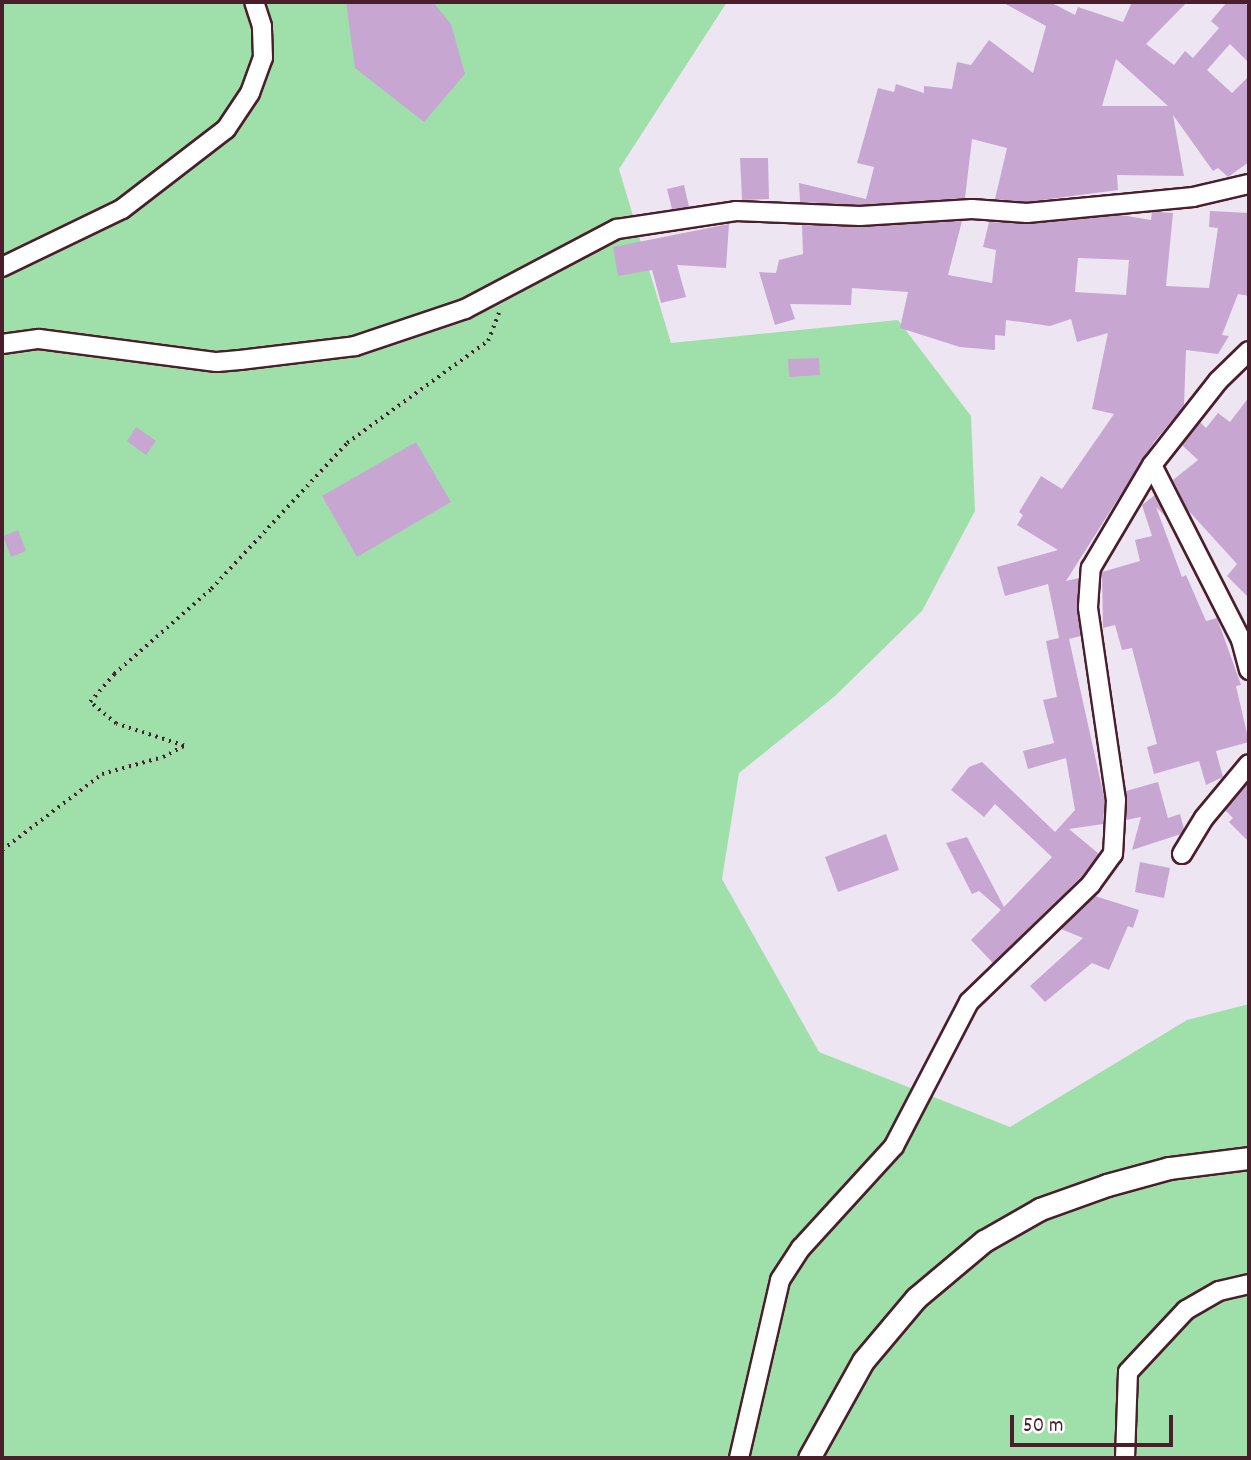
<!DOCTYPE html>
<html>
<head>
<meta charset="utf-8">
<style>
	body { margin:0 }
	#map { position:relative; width:1251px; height:1460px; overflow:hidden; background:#eee5f2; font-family:Dekko,sans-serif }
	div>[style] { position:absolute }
	.green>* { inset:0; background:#9fe0aa }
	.building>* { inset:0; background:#c7a7d2 }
	.path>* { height:3.5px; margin-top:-1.75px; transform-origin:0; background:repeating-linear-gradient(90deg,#4a1f2b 0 2px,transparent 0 7px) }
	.roads { filter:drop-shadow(2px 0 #4a1f2b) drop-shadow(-2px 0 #4a1f2b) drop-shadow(0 2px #4a1f2b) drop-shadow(0 -2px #4a1f2b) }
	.minor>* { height:18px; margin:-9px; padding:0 9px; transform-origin:9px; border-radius:9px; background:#fff }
	.tertiary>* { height:21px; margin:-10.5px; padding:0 10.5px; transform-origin:10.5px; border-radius:10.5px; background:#fff }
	span { translate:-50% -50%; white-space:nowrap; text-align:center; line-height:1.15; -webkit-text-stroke:5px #fff; paint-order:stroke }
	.frame { position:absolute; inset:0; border:4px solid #4a1f2b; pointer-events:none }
	.scale { position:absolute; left:1010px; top:1415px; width:163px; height:32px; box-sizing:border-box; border:4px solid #4a1f2b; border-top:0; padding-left:9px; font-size:21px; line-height:24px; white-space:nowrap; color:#4a1f2b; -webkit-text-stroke:5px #fff; paint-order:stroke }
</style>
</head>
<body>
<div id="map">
	<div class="green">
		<div style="clip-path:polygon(2px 2px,727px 2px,619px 169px,671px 343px,898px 320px,971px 416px,975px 511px,922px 611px,835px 696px,739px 773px,722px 879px,819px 1052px,1010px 1127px,1187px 1020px,1249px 1004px,1249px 1458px,2px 1458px)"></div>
	</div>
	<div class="building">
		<div style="clip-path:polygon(346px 2px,433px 2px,451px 24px,465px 74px,424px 122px,355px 68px)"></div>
		<div style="clip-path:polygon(evenodd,1002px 2px,1050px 2px,1075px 15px,1078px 7px,1123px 22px,1132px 2px,1187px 2px,1146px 44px,1174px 65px,1185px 51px,1193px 58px,1219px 28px,1211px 21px,1227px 2px,1244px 2px,1249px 7px,1249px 63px,1230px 44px,1207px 70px,1232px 93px,1249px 76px,1249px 162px,1228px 177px,1218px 168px,1213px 171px,1173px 115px,1184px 176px,1117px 175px,1118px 190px,1027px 202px,995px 199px,1007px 148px,972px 139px,965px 198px,860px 205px,800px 202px,799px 183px,866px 199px,874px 167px,857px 163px,878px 88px,894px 92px,896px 84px,924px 93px,924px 86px,952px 89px,957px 62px,971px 65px,989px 40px,1033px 73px,1046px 26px,1002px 2px,1116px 59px,1168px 106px,1102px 106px,1116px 59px)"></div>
		<div style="clip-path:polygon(740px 158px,768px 158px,769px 199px,742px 200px)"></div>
		<div style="clip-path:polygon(684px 185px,689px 207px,672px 209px,667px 189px)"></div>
		<div style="clip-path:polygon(evenodd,1210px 211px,1249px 213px,1249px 296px,1238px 294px,1222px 335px,1229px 336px,1218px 354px,1186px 350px,1184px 406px,1154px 442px,1066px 581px,1079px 578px,1081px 636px,1069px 639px,1105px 801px,1103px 824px,1069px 829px,1099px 854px,1082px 876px,993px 963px,971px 940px,1001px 910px,979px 891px,972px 894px,946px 843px,967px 837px,1004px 907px,1052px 857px,995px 804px,984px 817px,951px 790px,969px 767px,982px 762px,1055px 832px,1075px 810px,1066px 758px,1028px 769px,1023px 751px,1054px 743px,1043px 700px,1057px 697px,1046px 641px,1059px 638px,1048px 584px,1005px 596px,997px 567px,1058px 550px,1017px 525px,1023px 515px,1019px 512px,1041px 476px,1062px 489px,1114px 414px,1092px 409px,1108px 333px,1077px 342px,1071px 319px,1050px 326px,1006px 320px,1005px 336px,995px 335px,995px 350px,960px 347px,900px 328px,908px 292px,852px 288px,851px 305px,790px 304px,795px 319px,775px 325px,759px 272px,776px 273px,779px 260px,803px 254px,802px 225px,861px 227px,962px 221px,948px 275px,992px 283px,996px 250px,983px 247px,989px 222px,1028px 224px,1121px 215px,1151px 220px,1152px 212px,1160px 212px,1173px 213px,1166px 286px,1209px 288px,1218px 228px,1209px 227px,1210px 211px,1078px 258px,1129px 260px,1126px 295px,1075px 292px,1078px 258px)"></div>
		<div style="clip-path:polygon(729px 224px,726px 268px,677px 265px,686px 297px,661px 303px,652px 270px,618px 276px,613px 247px)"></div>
		<div style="clip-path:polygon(819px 358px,820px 375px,789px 377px,788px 359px)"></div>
		<div style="clip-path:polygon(1249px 397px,1249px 598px,1227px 576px,1237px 564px,1187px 509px,1173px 480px,1198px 460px,1182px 445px,1200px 422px,1206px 428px,1218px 413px,1230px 422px)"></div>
		<div style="clip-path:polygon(136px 427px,156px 441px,146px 455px,127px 441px)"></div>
		<div style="clip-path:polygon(416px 442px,451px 502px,357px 557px,322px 496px)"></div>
		<div style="clip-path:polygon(1155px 495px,1165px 516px,1156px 507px,1182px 577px,1186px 575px,1206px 621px,1217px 618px,1241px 685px,1236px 686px,1249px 742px,1216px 751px,1223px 777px,1206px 785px,1199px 761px,1154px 774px,1147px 747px,1157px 744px,1132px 648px,1122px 650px,1115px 625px,1103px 628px,1102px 572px,1140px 561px,1135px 540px,1152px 536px,1142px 505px)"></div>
		<div style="clip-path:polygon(18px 530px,26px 551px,11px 557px,3px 536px)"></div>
		<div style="clip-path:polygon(1249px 781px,1249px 842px,1229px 822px,1233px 818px,1225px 810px)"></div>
		<div style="clip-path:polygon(1158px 782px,1168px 818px,1180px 814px,1184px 829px,1181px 834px,1132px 850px,1141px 817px,1126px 820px,1126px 791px)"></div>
		<div style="clip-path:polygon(886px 834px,899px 870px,838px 892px,825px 857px)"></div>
		<div style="clip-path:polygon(1140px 862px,1170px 868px,1164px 898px,1135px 892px)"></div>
		<div style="clip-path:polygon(1095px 896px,1139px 910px,1133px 928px,1128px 926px,1109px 970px,1092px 963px,1045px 1002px,1030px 986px,1083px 938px,1061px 929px)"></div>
	</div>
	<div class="path">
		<div style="left:2px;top:850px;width:126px;rotate:-37.2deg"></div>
		<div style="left:102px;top:774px;width:63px;rotate:-15.6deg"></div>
		<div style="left:163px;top:757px;width:24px;rotate:-28deg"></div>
		<div style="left:184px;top:746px;width:71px;rotate:-162.1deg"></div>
		<div style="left:116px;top:724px;width:34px;rotate:-140deg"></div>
		<div style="left:90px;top:702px;width:37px;rotate:-49deg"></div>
		<div style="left:114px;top:674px;width:129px;rotate:-41.2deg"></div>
		<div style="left:211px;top:589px;width:200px;rotate:-47deg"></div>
		<div style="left:347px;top:443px;width:174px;rotate:-35.9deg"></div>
		<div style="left:488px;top:341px;width:30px;rotate:-69deg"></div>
	</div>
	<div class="roads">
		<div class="minor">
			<div style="left:2px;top:267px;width:133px;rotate:-25.8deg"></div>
			<div style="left:122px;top:209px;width:131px;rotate:-37.6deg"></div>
			<div style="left:226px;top:129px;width:43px;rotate:-56.3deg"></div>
			<div style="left:250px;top:93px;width:37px;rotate:-70deg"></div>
			<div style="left:263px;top:58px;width:32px;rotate:-92deg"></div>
			<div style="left:262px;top:26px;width:25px;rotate:-108deg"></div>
			<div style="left:2px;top:344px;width:37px;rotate:-8deg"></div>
			<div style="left:39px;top:339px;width:179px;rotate:7.4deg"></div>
			<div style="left:217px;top:362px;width:23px;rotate:-5deg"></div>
			<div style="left:240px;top:360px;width:116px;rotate:-6.9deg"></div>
			<div style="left:355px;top:346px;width:116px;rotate:-18.6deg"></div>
			<div style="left:465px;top:309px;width:172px;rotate:-27.8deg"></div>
			<div style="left:617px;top:229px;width:120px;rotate:-8.6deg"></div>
			<div style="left:736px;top:211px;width:124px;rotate:2.3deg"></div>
			<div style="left:860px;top:216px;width:112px;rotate:-3.6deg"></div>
			<div style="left:972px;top:209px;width:55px;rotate:4.2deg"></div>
			<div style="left:1027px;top:213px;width:167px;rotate:-5.5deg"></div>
			<div style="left:1193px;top:197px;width:57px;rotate:-13.1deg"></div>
			<div style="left:1152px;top:465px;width:196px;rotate:63deg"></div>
			<div style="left:1241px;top:640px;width:31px;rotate:75deg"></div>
			<div style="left:1182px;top:854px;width:42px;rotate:-58.6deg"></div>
			<div style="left:1204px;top:818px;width:70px;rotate:-50.2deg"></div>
			<div style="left:739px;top:1458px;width:183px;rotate:-77deg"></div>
			<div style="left:780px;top:1280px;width:38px;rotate:-57deg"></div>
			<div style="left:801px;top:1248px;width:138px;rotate:-47.6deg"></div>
			<div style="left:894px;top:1146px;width:162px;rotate:-62.5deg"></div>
			<div style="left:969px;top:1002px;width:170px;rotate:-44deg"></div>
			<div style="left:1091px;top:884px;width:37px;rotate:-54deg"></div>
			<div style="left:1113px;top:854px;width:54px;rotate:-86.8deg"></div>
			<div style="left:1116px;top:800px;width:195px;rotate:-98.3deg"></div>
			<div style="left:1088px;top:607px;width:39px;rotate:-86deg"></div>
			<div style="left:1091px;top:568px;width:120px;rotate:-59.4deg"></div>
			<div style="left:1152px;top:465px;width:107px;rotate:-51.8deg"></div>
			<div style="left:1218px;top:381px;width:43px;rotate:-44.1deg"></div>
			<div style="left:1125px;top:1458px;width:86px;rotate:-88deg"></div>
			<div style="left:1128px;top:1372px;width:85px;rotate:-46.9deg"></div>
			<div style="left:1186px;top:1310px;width:38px;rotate:-30deg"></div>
			<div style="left:1219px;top:1291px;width:31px;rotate:-13deg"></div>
		</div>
		<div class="tertiary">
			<div style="left:809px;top:1458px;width:111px;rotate:-60.9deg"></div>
			<div style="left:863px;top:1361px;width:82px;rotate:-49.9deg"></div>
			<div style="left:916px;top:1298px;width:89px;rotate:-40deg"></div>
			<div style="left:984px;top:1241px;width:64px;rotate:-29.7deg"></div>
			<div style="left:1040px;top:1209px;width:71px;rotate:-19.7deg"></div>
			<div style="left:1107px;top:1185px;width:64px;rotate:-15.3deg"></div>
			<div style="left:1169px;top:1168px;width:81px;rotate:-7.1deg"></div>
		</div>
	</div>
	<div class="frame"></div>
	<div class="scale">50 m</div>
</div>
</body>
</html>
